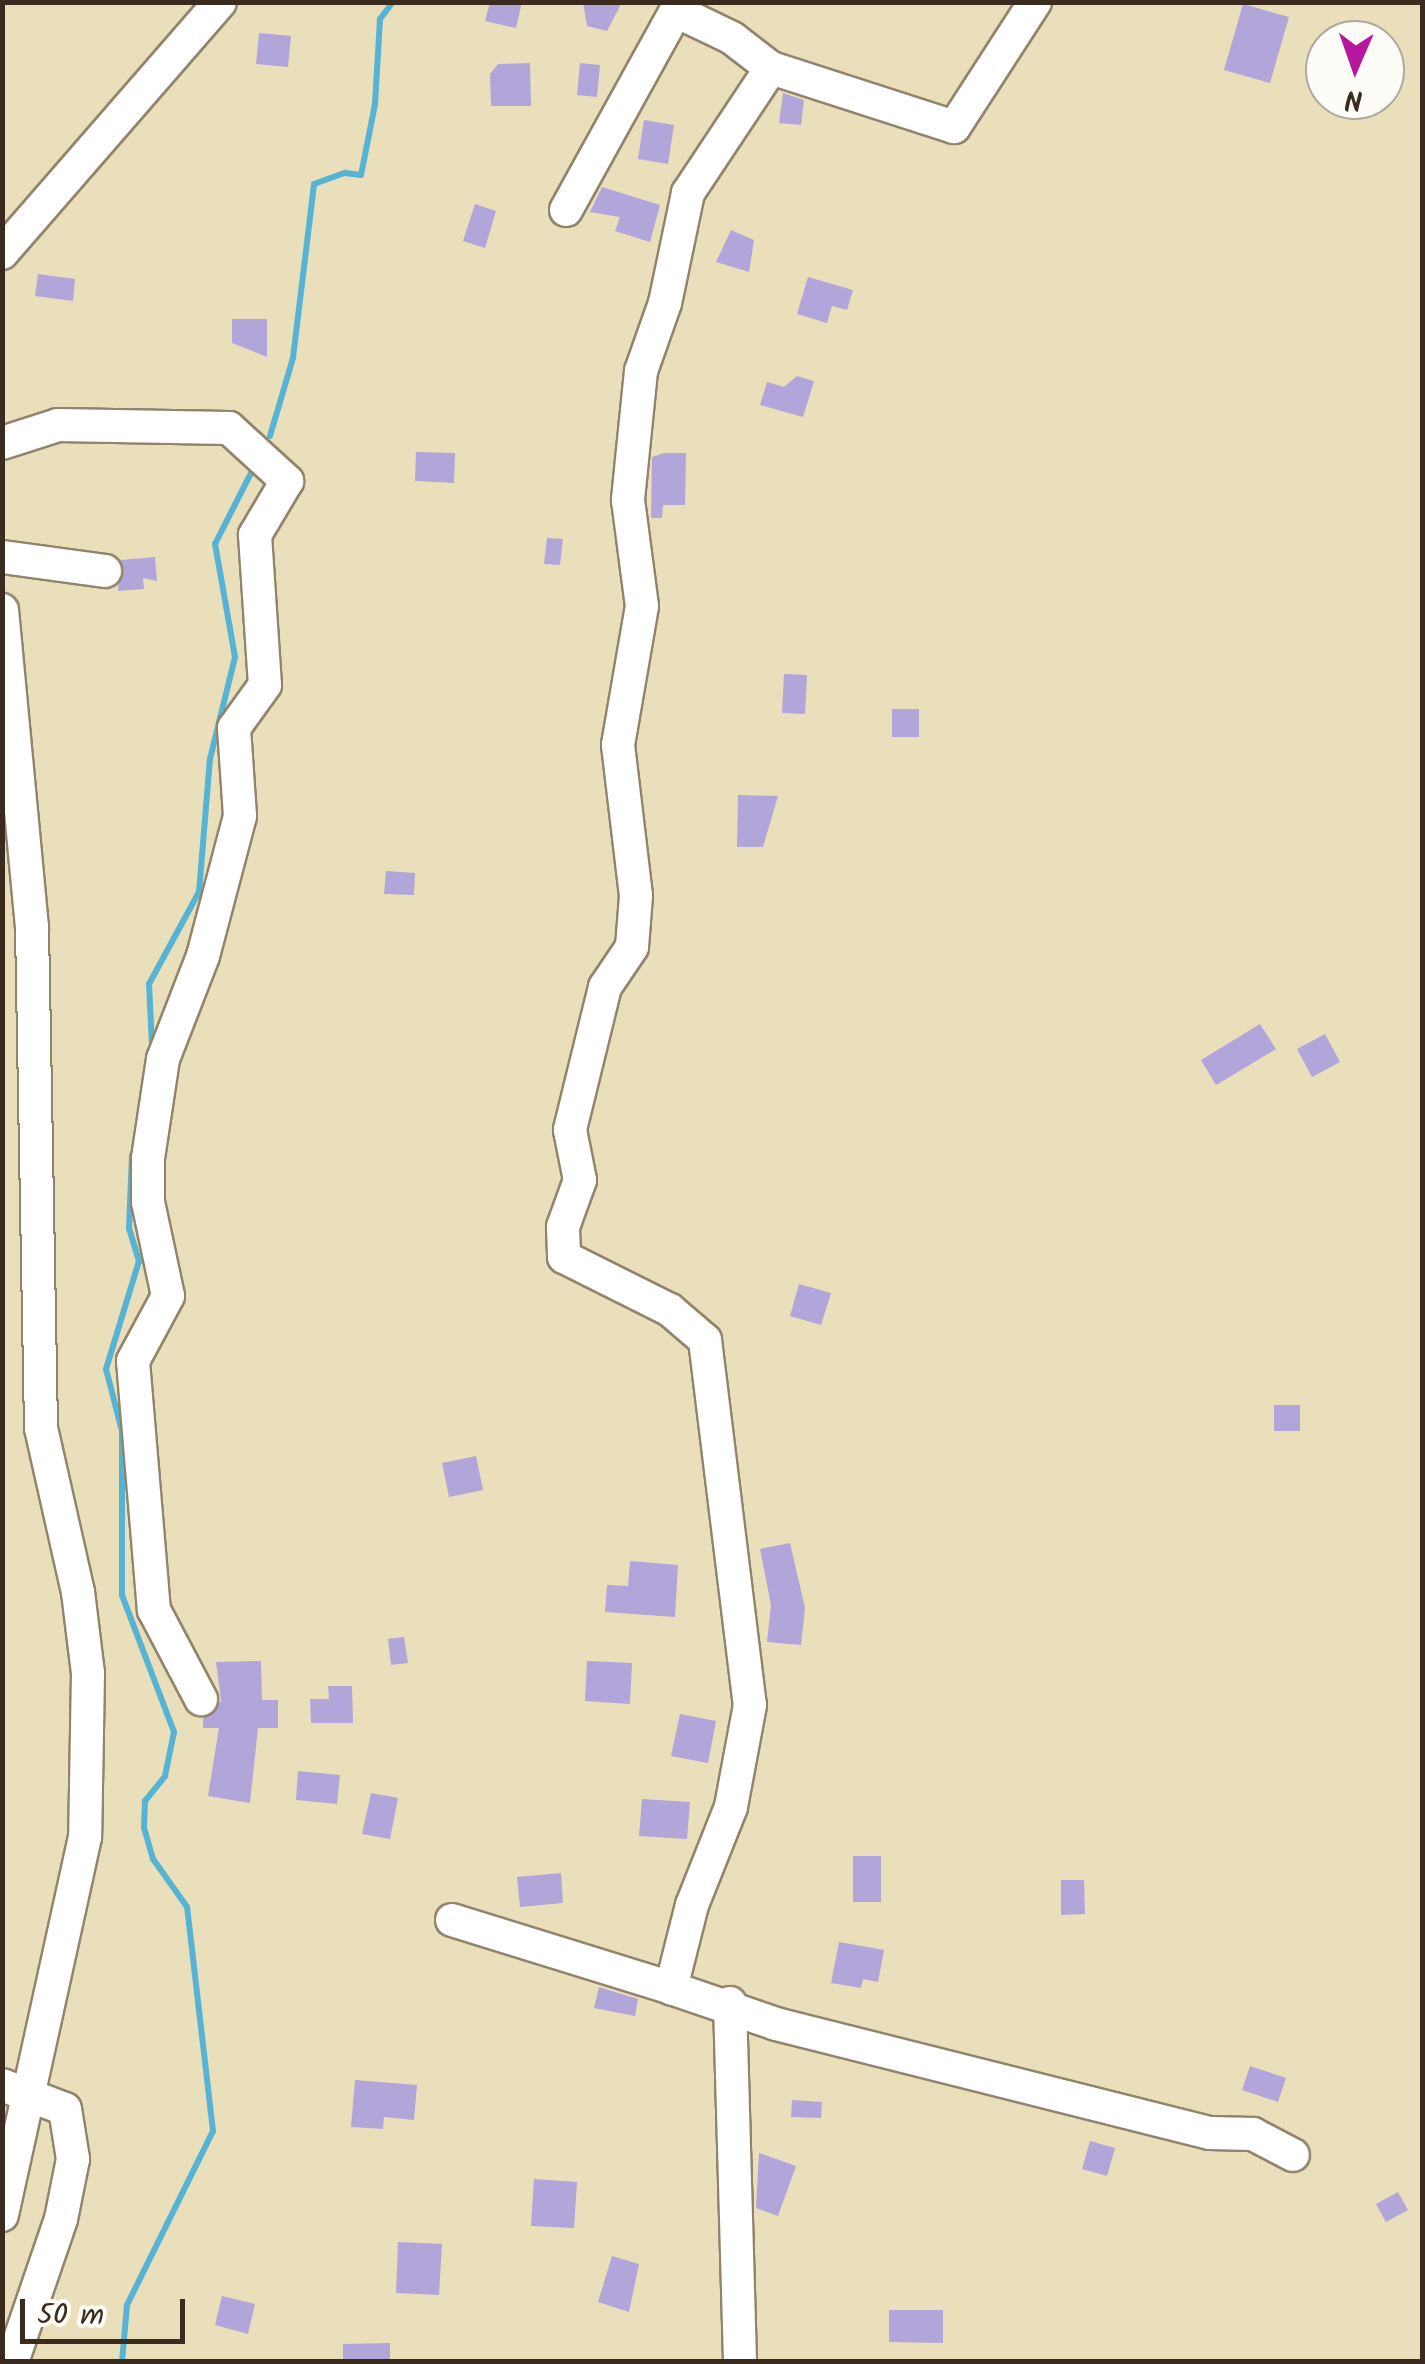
<!DOCTYPE html>
<html>
<head>
<meta charset="utf-8">
<style>
	body { margin:0 }
	#map { position:relative; width:1425px; height:2364px; overflow:hidden; background:#eadfbb; font-family:Kalam,sans-serif }
	div>[style] { position:absolute }
	.stream>* { height:6px; margin:-3px; padding:0 3px; transform-origin:3px; border-radius:3px; background:#56b3d4 }
	.building>* { inset:0; background:#b1a5d9 }
	.roads { filter:drop-shadow(2px 0 #92846c) drop-shadow(-2px 0 #92846c) drop-shadow(0 2px #92846c) drop-shadow(0 -2px #92846c) }
	.minor>* { height:32px; margin:-16px; padding:0 16px; transform-origin:16px; border-radius:16px; background:#fff }
	span { translate:-50% -50%; white-space:nowrap; text-align:center; line-height:1.15; -webkit-text-stroke:8px #fdfcf7; paint-order:stroke }
	.frame { position:absolute; inset:0; border:5px solid #3b2a1e; pointer-events:none }
	.north { position:absolute; left:1305px; top:20px; width:100px; height:100px; box-sizing:border-box; background:#fdfcf7; border:2px solid #afa8a0; border-radius:50%; rotate:182deg; font-size:28px; font-weight:700; line-height:40px; text-align:center; color:#3b2a1e }
	.north::after { content:''; display:block; margin:auto; width:35px; height:45px; background:#b5179e; clip-path:polygon(50% 0,100% 100%,50% 72%,0 100%) }
	.scale { position:absolute; left:20px; top:2299px; width:165px; height:45px; box-sizing:border-box; border:5px solid #3b2a1e; border-top:0; padding-left:12px; font-size:30px; line-height:35px; white-space:nowrap; color:#3b2a1e; -webkit-text-stroke:8px #fdfcf7; paint-order:stroke }
</style>
</head>
<body>
<div id="map">
	<div class="stream">
		<div style="left:270px;top:436px;width:81px;rotate:-73.6deg"></div>
		<div style="left:293px;top:358px;width:175px;rotate:-83.1deg"></div>
		<div style="left:314px;top:184px;width:33px;rotate:-20deg"></div>
		<div style="left:345px;top:173px;width:16px;rotate:7deg"></div>
		<div style="left:361px;top:175px;width:72px;rotate:-78.8deg"></div>
		<div style="left:375px;top:104px;width:85px;rotate:-86.6deg"></div>
		<div style="left:380px;top:19px;width:21px;rotate:-53deg"></div>
		<div style="left:152px;top:1045px;width:61px;rotate:-92.8deg"></div>
		<div style="left:149px;top:984px;width:105px;rotate:-61.5deg"></div>
		<div style="left:199px;top:892px;width:133px;rotate:-85.3deg"></div>
		<div style="left:210px;top:759px;width:105px;rotate:-76.2deg"></div>
		<div style="left:235px;top:657px;width:115px;rotate:-100deg"></div>
		<div style="left:215px;top:544px;width:80px;rotate:-63.1deg"></div>
		<div style="left:122px;top:2362px;width:57px;rotate:-85deg"></div>
		<div style="left:127px;top:2305px;width:194px;rotate:-63.7deg"></div>
		<div style="left:213px;top:2131px;width:226px;rotate:-96.6deg"></div>
		<div style="left:187px;top:1907px;width:59px;rotate:-125.3deg"></div>
		<div style="left:153px;top:1859px;width:32px;rotate:-106deg"></div>
		<div style="left:144px;top:1828px;width:27px;rotate:-88deg"></div>
		<div style="left:145px;top:1801px;width:32px;rotate:-51deg"></div>
		<div style="left:165px;top:1776px;width:45px;rotate:-78.4deg"></div>
		<div style="left:174px;top:1732px;width:147px;rotate:-110.8deg"></div>
		<div style="left:122px;top:1595px;width:164px;rotate:-90deg"></div>
		<div style="left:122px;top:1431px;width:64px;rotate:-104.5deg"></div>
		<div style="left:106px;top:1369px;width:113px;rotate:-73deg"></div>
		<div style="left:139px;top:1261px;width:34px;rotate:-107deg"></div>
		<div style="left:129px;top:1229px;width:74px;rotate:-87.7deg"></div>
	</div>
	<div class="building">
		<div style="clip-path:polygon(490px 2px,522px 2px,516px 28px,485px 21px)"></div>
		<div style="clip-path:polygon(583px 2px,622px 2px,607px 31px,587px 26px)"></div>
		<div style="clip-path:polygon(1243px 4px,1289px 17px,1270px 83px,1224px 70px)"></div>
		<div style="clip-path:polygon(259px 33px,291px 36px,288px 67px,256px 64px)"></div>
		<div style="clip-path:polygon(530px 63px,531px 106px,491px 106px,490px 74px,498px 64px)"></div>
		<div style="clip-path:polygon(580px 63px,600px 65px,597px 97px,577px 95px)"></div>
		<div style="clip-path:polygon(783px 93px,804px 100px,801px 125px,779px 123px)"></div>
		<div style="clip-path:polygon(644px 120px,674px 125px,668px 164px,638px 159px)"></div>
		<div style="clip-path:polygon(602px 187px,660px 205px,650px 242px,615px 231px,620px 217px,590px 212px)"></div>
		<div style="clip-path:polygon(475px 204px,496px 211px,485px 248px,463px 241px)"></div>
		<div style="clip-path:polygon(731px 230px,754px 240px,749px 272px,716px 262px)"></div>
		<div style="clip-path:polygon(38px 274px,75px 279px,73px 301px,35px 296px)"></div>
		<div style="clip-path:polygon(808px 277px,853px 290px,847px 310px,832px 306px,827px 323px,797px 314px)"></div>
		<div style="clip-path:polygon(232px 319px,267px 319px,267px 357px,232px 343px)"></div>
		<div style="clip-path:polygon(797px 376px,814px 381px,803px 417px,760px 405px,767px 382px,784px 387px)"></div>
		<div style="clip-path:polygon(416px 452px,455px 453px,454px 483px,415px 481px)"></div>
		<div style="clip-path:polygon(664px 453px,686px 453px,685px 505px,663px 505px,662px 518px,651px 518px,652px 457px)"></div>
		<div style="clip-path:polygon(547px 538px,563px 539px,560px 565px,544px 564px)"></div>
		<div style="clip-path:polygon(155px 557px,157px 581px,143px 578px,144px 589px,118px 591px,121px 560px)"></div>
		<div style="clip-path:polygon(784px 674px,807px 675px,805px 714px,782px 713px)"></div>
		<div style="clip-path:polygon(892px 709px,919px 709px,919px 737px,892px 737px)"></div>
		<div style="clip-path:polygon(738px 795px,778px 796px,763px 847px,737px 847px)"></div>
		<div style="clip-path:polygon(386px 871px,415px 873px,414px 895px,384px 894px)"></div>
		<div style="clip-path:polygon(1260px 1024px,1276px 1049px,1216px 1085px,1201px 1060px)"></div>
		<div style="clip-path:polygon(1325px 1034px,1340px 1062px,1312px 1077px,1297px 1049px)"></div>
		<div style="clip-path:polygon(799px 1284px,831px 1293px,821px 1325px,790px 1316px)"></div>
		<div style="clip-path:polygon(1274px 1405px,1300px 1405px,1300px 1431px,1274px 1431px)"></div>
		<div style="clip-path:polygon(476px 1456px,483px 1490px,449px 1497px,442px 1463px)"></div>
		<div style="clip-path:polygon(790px 1543px,805px 1608px,801px 1645px,767px 1642px,771px 1605px,760px 1549px)"></div>
		<div style="clip-path:polygon(630px 1561px,678px 1565px,675px 1617px,605px 1612px,607px 1585px,628px 1586px)"></div>
		<div style="clip-path:polygon(404px 1637px,408px 1663px,391px 1665px,388px 1639px)"></div>
		<div style="clip-path:polygon(261px 1661px,262px 1700px,278px 1700px,278px 1728px,258px 1728px,250px 1803px,208px 1796px,219px 1728px,203px 1728px,203px 1718px,221px 1701px,216px 1662px)"></div>
		<div style="clip-path:polygon(587px 1661px,632px 1663px,630px 1704px,585px 1701px)"></div>
		<div style="clip-path:polygon(328px 1686px,352px 1686px,353px 1723px,311px 1723px,310px 1699px,329px 1699px)"></div>
		<div style="clip-path:polygon(680px 1714px,716px 1721px,708px 1763px,671px 1756px)"></div>
		<div style="clip-path:polygon(298px 1771px,340px 1775px,337px 1804px,296px 1800px)"></div>
		<div style="clip-path:polygon(371px 1793px,398px 1798px,390px 1839px,362px 1834px)"></div>
		<div style="clip-path:polygon(642px 1799px,690px 1802px,687px 1839px,639px 1836px)"></div>
		<div style="clip-path:polygon(853px 1856px,881px 1856px,881px 1902px,853px 1902px)"></div>
		<div style="clip-path:polygon(561px 1873px,563px 1903px,520px 1907px,517px 1877px)"></div>
		<div style="clip-path:polygon(1061px 1880px,1084px 1880px,1085px 1914px,1061px 1915px)"></div>
		<div style="clip-path:polygon(839px 1942px,884px 1950px,878px 1982px,863px 1979px,861px 1988px,831px 1983px)"></div>
		<div style="clip-path:polygon(599px 1987px,638px 1999px,635px 2016px,594px 2008px)"></div>
		<div style="clip-path:polygon(1250px 2066px,1286px 2078px,1278px 2102px,1242px 2090px)"></div>
		<div style="clip-path:polygon(355px 2080px,417px 2085px,414px 2120px,384px 2117px,383px 2129px,351px 2127px)"></div>
		<div style="clip-path:polygon(792px 2100px,822px 2102px,821px 2118px,791px 2117px)"></div>
		<div style="clip-path:polygon(1090px 2141px,1115px 2148px,1107px 2176px,1082px 2169px)"></div>
		<div style="clip-path:polygon(759px 2153px,796px 2166px,778px 2216px,756px 2208px)"></div>
		<div style="clip-path:polygon(534px 2179px,577px 2182px,574px 2228px,531px 2226px)"></div>
		<div style="clip-path:polygon(1398px 2192px,1408px 2210px,1386px 2222px,1376px 2204px)"></div>
		<div style="clip-path:polygon(398px 2242px,442px 2244px,439px 2295px,396px 2293px)"></div>
		<div style="clip-path:polygon(612px 2256px,639px 2264px,629px 2312px,598px 2302px)"></div>
		<div style="clip-path:polygon(222px 2296px,255px 2304px,248px 2334px,215px 2325px)"></div>
		<div style="clip-path:polygon(889px 2310px,943px 2310px,943px 2343px,889px 2342px)"></div>
		<div style="clip-path:polygon(390px 2343px,390px 2362px,343px 2362px,343px 2344px)"></div>
	</div>
	<div class="roads">
		<div class="minor">
			<div style="left:1035px;top:2px;width:149px;rotate:122.9deg"></div>
			<div style="left:954px;top:127px;width:192px;rotate:-162.1deg"></div>
			<div style="left:771px;top:68px;width:150px;rotate:123.6deg"></div>
			<div style="left:688px;top:193px;width:112px;rotate:101.8deg"></div>
			<div style="left:665px;top:303px;width:72px;rotate:109.4deg"></div>
			<div style="left:641px;top:371px;width:130px;rotate:95.8deg"></div>
			<div style="left:628px;top:500px;width:107px;rotate:82.5deg"></div>
			<div style="left:642px;top:606px;width:141px;rotate:99.8deg"></div>
			<div style="left:618px;top:745px;width:152px;rotate:83.2deg"></div>
			<div style="left:636px;top:896px;width:51px;rotate:94.5deg"></div>
			<div style="left:632px;top:947px;width:48px;rotate:124deg"></div>
			<div style="left:605px;top:987px;width:147px;rotate:103.8deg"></div>
			<div style="left:570px;top:1130px;width:51px;rotate:78.7deg"></div>
			<div style="left:580px;top:1180px;width:50px;rotate:109.9deg"></div>
			<div style="left:563px;top:1227px;width:30px;rotate:88deg"></div>
			<div style="left:564px;top:1257px;width:119px;rotate:26.6deg"></div>
			<div style="left:670px;top:1310px;width:46px;rotate:40.6deg"></div>
			<div style="left:705px;top:1340px;width:368px;rotate:83deg"></div>
			<div style="left:750px;top:1705px;width:104px;rotate:100.6deg"></div>
			<div style="left:731px;top:1807px;width:105px;rotate:111.7deg"></div>
			<div style="left:692px;top:1905px;width:86px;rotate:104.2deg"></div>
			<div style="left:671px;top:1988px;width:111px;rotate:18.9deg"></div>
			<div style="left:776px;top:2024px;width:447px;rotate:14.1deg"></div>
			<div style="left:1210px;top:2133px;width:43px;rotate:1.3deg"></div>
			<div style="left:1253px;top:2134px;width:45px;rotate:27.7deg"></div>
			<div style="left:566px;top:210px;width:227px;rotate:-61.1deg"></div>
			<div style="left:676px;top:11px;width:62px;rotate:25.7deg"></div>
			<div style="left:732px;top:38px;width:49px;rotate:37.6deg"></div>
			<div style="left:2px;top:253px;width:332px;rotate:-49deg"></div>
			<div style="left:2px;top:443px;width:59px;rotate:-17.8deg"></div>
			<div style="left:58px;top:425px;width:171px;rotate:1deg"></div>
			<div style="left:229px;top:428px;width:79px;rotate:42.4deg"></div>
			<div style="left:287px;top:481px;width:63px;rotate:120.7deg"></div>
			<div style="left:255px;top:535px;width:150px;rotate:86.2deg"></div>
			<div style="left:265px;top:685px;width:53px;rotate:125.8deg"></div>
			<div style="left:234px;top:728px;width:88px;rotate:86.1deg"></div>
			<div style="left:240px;top:816px;width:145px;rotate:104.8deg"></div>
			<div style="left:203px;top:956px;width:110px;rotate:111.2deg"></div>
			<div style="left:163px;top:1059px;width:100px;rotate:98.6deg"></div>
			<div style="left:148px;top:1158px;width:44px;rotate:90deg"></div>
			<div style="left:148px;top:1202px;width:96px;rotate:78deg"></div>
			<div style="left:168px;top:1296px;width:74px;rotate:118.3deg"></div>
			<div style="left:133px;top:1361px;width:250px;rotate:85.2deg"></div>
			<div style="left:154px;top:1610px;width:101px;rotate:62.2deg"></div>
			<div style="left:2px;top:557px;width:104px;rotate:7.7deg"></div>
			<div style="left:2px;top:610px;width:318px;rotate:84.6deg"></div>
			<div style="left:32px;top:927px;width:501px;rotate:88.97deg"></div>
			<div style="left:41px;top:1428px;width:168px;rotate:77.3deg"></div>
			<div style="left:78px;top:1592px;width:82px;rotate:83deg"></div>
			<div style="left:88px;top:1673px;width:164px;rotate:91deg"></div>
			<div style="left:85px;top:1837px;width:387px;rotate:102.4deg"></div>
			<div style="left:452px;top:1920px;width:229px;rotate:17.2deg"></div>
			<div style="left:730px;top:2003px;width:359px;rotate:88.4deg"></div>
			<div style="left:2px;top:2085px;width:67px;rotate:20.9deg"></div>
			<div style="left:65px;top:2109px;width:51px;rotate:80.9deg"></div>
			<div style="left:73px;top:2159px;width:61px;rotate:101.3deg"></div>
			<div style="left:61px;top:2219px;width:151px;rotate:108.9deg"></div>
		</div>
	</div>
	<div class="frame"></div>
	<div class="north">N</div>
	<div class="scale">50 m</div>
</div>
</body>
</html>
